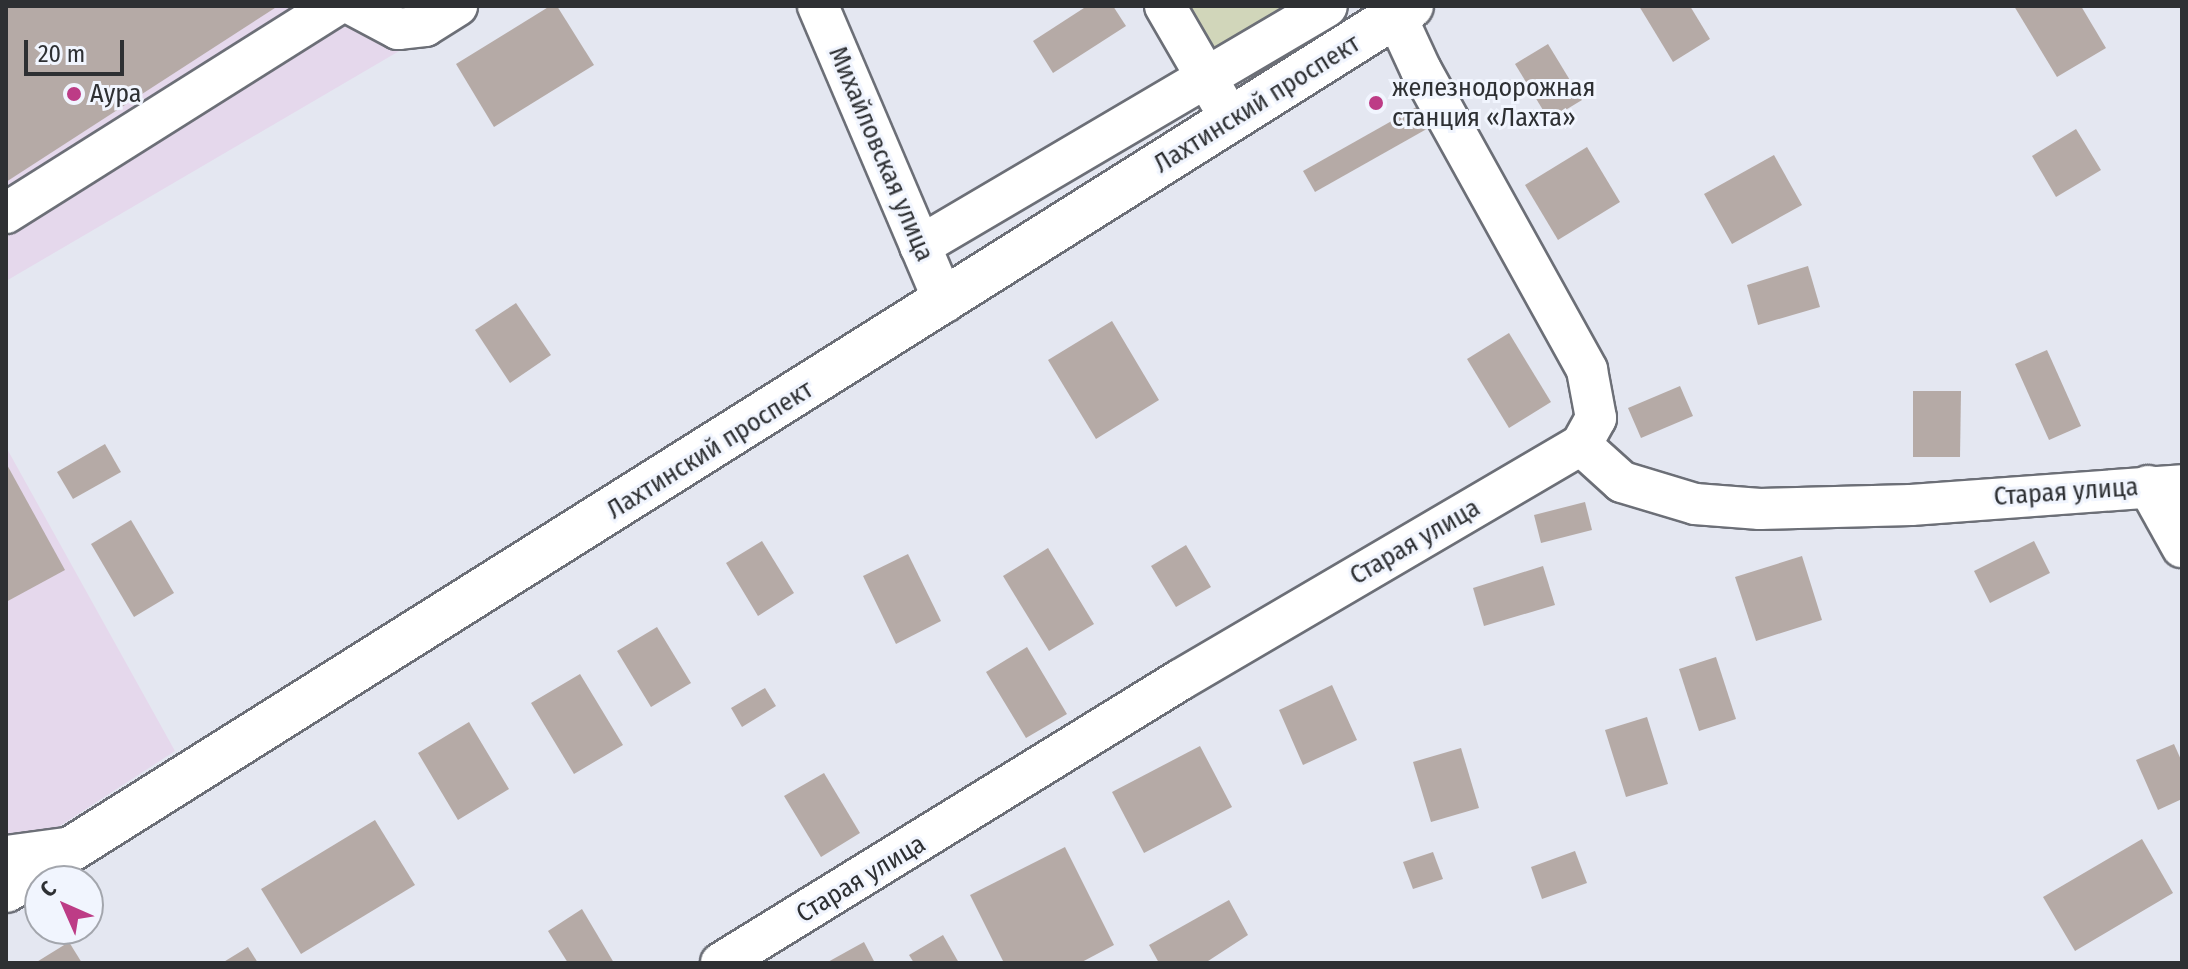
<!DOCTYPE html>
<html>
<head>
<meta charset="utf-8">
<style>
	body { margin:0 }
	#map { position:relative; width:2188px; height:969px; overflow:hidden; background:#e4e7f1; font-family:"Fira Sans Condensed",sans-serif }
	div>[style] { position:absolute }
	.commercial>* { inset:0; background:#e5d8ec }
	.green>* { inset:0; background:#d1d6ba }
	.building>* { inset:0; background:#b5aaa6 }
	.roads { filter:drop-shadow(2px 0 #6c6f77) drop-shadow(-2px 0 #6c6f77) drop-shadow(0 2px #6c6f77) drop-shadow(0 -2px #6c6f77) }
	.minor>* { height:40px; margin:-20px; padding:0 20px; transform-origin:20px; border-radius:20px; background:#fff }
	.major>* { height:44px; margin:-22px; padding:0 22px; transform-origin:22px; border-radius:22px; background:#fff }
	.dots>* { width:22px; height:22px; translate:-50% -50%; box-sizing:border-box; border:4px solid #f1f5fe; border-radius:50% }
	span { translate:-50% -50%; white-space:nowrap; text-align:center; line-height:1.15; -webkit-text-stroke:6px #f1f5fe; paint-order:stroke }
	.poi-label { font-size:26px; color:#2e3033 }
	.left { translate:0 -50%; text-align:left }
	.street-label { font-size:26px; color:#2e3033 }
	.frame { position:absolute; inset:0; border:8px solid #2e3033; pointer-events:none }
	.north { position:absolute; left:24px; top:865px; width:80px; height:80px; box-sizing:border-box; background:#f1f5fe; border:2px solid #a3a6ad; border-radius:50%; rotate:315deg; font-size:22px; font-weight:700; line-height:32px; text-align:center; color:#2e3033 }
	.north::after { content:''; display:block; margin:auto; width:28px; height:36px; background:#bd3c86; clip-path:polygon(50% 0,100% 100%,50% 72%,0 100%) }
	.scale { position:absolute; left:24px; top:40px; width:100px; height:36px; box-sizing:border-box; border:4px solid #2e3033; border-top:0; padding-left:10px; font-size:24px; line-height:28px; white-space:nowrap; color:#2e3033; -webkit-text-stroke:6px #f1f5fe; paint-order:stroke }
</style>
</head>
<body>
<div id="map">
	<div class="commercial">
		<div style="clip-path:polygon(6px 6px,420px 6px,430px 33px,6px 281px)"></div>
		<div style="clip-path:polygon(6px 447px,175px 751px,6px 861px)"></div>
	</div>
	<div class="green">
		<div style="clip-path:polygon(1188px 6px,1290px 6px,1215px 53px)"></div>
	</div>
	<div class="building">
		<div style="clip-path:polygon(6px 6px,278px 6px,6px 182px)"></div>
		<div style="clip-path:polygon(550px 6px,557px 6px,594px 65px,494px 127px,456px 64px)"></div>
		<div style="clip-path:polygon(1087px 6px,1113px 6px,1126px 26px,1053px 73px,1033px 41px)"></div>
		<div style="clip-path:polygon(1639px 6px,1690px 6px,1710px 39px,1673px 62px)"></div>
		<div style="clip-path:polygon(2014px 6px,2081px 6px,2106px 48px,2057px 77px)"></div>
		<div style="clip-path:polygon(1548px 44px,1582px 100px,1549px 120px,1515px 64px)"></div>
		<div style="clip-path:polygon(1420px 105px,1432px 126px,1315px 192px,1303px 171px)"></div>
		<div style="clip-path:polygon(2076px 129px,2101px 170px,2056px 197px,2032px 156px)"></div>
		<div style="clip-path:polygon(1587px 147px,1620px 202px,1558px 240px,1525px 185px)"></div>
		<div style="clip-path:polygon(1774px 155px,1802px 205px,1732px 244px,1704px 194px)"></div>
		<div style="clip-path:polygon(1808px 266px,1820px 307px,1758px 325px,1747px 285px)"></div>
		<div style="clip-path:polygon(516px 303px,551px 355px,510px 383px,475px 330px)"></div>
		<div style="clip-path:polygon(1112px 321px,1159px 400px,1096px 439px,1048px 360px)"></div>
		<div style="clip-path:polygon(1509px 333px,1551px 402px,1509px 428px,1467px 359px)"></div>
		<div style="clip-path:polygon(2047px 350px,2081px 426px,2049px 440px,2015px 364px)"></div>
		<div style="clip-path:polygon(1680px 386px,1693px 416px,1641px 438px,1628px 408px)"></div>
		<div style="clip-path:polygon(1913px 391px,1961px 391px,1960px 457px,1913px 457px)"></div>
		<div style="clip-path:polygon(105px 444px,121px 472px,73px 499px,57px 472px)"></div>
		<div style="clip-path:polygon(6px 463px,65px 570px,6px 602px)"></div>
		<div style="clip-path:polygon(1585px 502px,1592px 530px,1541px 543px,1534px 515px)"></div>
		<div style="clip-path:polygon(131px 520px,174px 593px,134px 617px,91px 544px)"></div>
		<div style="clip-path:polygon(762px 541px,794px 593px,758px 616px,726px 563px)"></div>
		<div style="clip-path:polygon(2034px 541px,2050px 573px,1990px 603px,1974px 571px)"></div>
		<div style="clip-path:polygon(1186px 545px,1211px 587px,1176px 607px,1151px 566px)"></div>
		<div style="clip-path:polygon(1048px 548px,1094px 624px,1049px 651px,1003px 576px)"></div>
		<div style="clip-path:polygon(908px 554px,941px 621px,896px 644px,863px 576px)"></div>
		<div style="clip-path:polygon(1802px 556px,1822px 620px,1756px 641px,1735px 577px)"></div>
		<div style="clip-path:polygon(1543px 566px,1555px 605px,1484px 626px,1473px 588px)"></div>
		<div style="clip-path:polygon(657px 627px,691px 683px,651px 707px,617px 651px)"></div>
		<div style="clip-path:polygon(1027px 647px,1067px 714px,1026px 738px,986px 672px)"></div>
		<div style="clip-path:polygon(1716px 657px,1736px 719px,1699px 731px,1679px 669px)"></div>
		<div style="clip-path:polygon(580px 674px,623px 745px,574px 774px,531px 703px)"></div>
		<div style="clip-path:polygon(1332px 685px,1357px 740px,1303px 765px,1279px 710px)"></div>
		<div style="clip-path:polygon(765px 688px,776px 706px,742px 727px,731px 708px)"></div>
		<div style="clip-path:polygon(1647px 717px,1668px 784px,1626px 797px,1605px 730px)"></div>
		<div style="clip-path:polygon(469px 722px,509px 789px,458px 820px,418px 753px)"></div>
		<div style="clip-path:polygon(2174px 744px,2182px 762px,2182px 799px,2158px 810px,2136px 760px)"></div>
		<div style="clip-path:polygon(1200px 746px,1232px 807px,1144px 853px,1112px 792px)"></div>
		<div style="clip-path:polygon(1461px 748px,1479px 808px,1431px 822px,1413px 762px)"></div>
		<div style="clip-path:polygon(824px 773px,860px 833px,821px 857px,784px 796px)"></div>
		<div style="clip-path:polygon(375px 820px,415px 885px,301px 954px,261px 889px)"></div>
		<div style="clip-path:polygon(2142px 839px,2173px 893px,2075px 951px,2043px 897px)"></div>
		<div style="clip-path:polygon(1065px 847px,1114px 945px,1080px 963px,1004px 963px,970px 895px)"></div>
		<div style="clip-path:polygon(1575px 851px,1587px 883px,1542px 899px,1531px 867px)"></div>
		<div style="clip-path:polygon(1433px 852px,1443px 879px,1413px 889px,1403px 862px)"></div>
		<div style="clip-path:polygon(1229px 900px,1248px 935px,1205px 963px,1159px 963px,1149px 945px)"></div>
		<div style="clip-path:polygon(582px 909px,614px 963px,568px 963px,548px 931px)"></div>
		<div style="clip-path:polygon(943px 935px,959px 963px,914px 963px,909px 955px)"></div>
		<div style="clip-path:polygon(69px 942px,82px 963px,35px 963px)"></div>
		<div style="clip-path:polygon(864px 942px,875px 963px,826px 963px)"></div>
		<div style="clip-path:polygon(248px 947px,258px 963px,222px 963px)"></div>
	</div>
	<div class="roads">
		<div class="minor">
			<div style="left:355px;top:6px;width:49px;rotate:28.1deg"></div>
			<div style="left:398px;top:29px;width:27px;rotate:-6deg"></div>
			<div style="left:425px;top:26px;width:38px;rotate:-32deg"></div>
			<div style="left:818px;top:6px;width:322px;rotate:66.9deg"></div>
			<div style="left:1165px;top:6px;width:108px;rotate:59.9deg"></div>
			<div style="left:1396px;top:16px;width:60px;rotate:65.2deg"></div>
			<div style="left:1421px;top:70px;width:343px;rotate:61deg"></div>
			<div style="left:1587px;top:370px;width:49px;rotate:79.4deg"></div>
			<div style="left:1596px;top:418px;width:31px;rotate:119deg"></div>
			<div style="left:6px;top:213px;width:389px;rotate:-32.2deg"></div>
			<div style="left:920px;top:246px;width:472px;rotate:-30.5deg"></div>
			<div style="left:2148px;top:486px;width:70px;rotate:60.9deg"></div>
			<div style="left:6px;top:856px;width:68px;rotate:-7.7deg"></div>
			<div style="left:721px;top:963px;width:539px;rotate:-31.66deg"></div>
			<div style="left:1180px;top:680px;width:465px;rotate:-30.4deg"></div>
			<div style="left:1581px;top:445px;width:55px;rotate:42.1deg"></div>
			<div style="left:1622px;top:482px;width:76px;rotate:16.8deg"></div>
			<div style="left:1695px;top:504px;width:65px;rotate:4.4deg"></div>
			<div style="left:1760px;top:509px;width:151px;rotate:-1.5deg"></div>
			<div style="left:1911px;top:505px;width:272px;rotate:-4.2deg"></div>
		</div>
		<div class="major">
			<div style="left:6px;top:890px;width:1660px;rotate:-32.18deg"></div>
		</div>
	</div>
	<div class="dots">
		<div style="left:74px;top:94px;background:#bd3c86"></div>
		<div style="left:1376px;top:103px;background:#bd3c86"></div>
	</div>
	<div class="poi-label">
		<span class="left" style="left:1392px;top:103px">железнодорожная<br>станция «Лахта»</span>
		<span class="left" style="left:90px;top:94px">Аура</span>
	</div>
	<div class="street-label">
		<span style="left:1257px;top:104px;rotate:-32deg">Лахтинский проспект</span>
		<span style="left:881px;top:154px;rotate:67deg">Михайловская улица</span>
		<span style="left:710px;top:450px;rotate:-32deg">Лахтинский проспект</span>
		<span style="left:2066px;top:492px;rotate:-4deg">Старая улица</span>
		<span style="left:1415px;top:542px;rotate:-30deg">Старая улица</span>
		<span style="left:861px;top:879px;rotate:-31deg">Старая улица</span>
	</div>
	<div class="frame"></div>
	<div class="north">С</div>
	<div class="scale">20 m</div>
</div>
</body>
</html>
